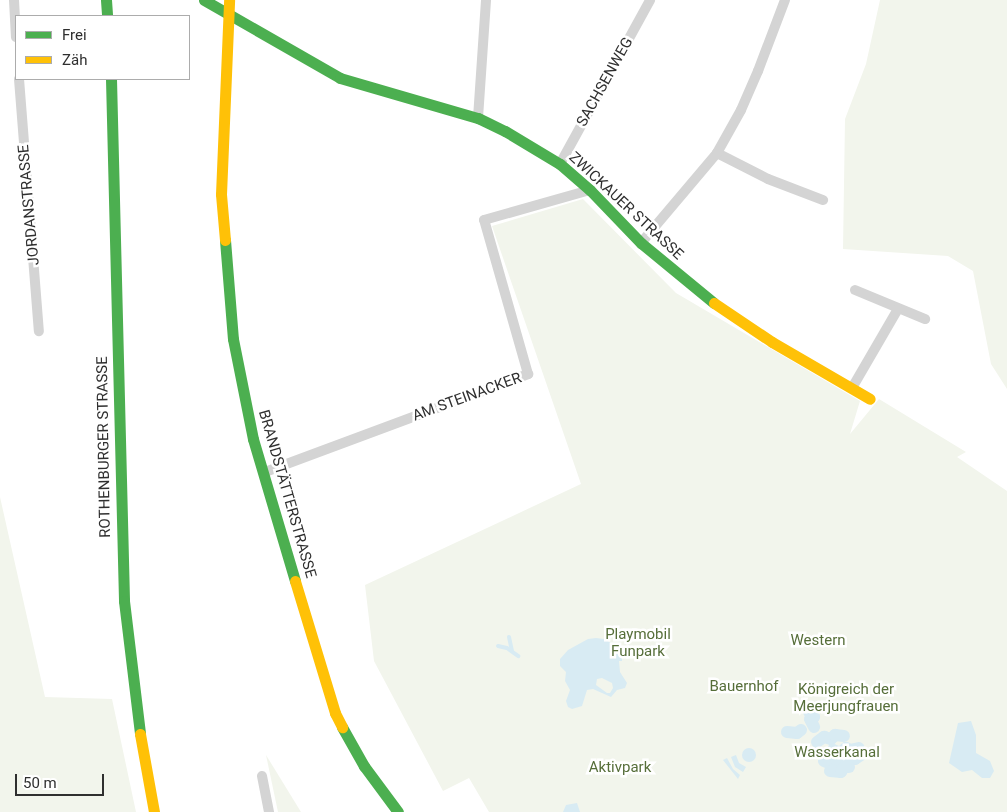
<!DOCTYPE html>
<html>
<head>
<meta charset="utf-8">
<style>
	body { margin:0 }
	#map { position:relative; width:1007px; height:812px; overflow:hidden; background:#fff; font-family:Roboto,sans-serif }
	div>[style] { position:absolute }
	.green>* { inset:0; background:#f2f5ec }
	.water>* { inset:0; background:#d8ebf3 }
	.round { border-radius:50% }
	.stream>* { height:4px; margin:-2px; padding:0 2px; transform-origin:2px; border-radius:2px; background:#d8ebf3 }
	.canal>* { height:12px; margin:-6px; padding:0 6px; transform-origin:6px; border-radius:6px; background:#d8ebf3 }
	.street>* { height:10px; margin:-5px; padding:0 5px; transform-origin:5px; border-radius:5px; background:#d4d4d4 }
	.fast>* { height:11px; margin:-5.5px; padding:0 5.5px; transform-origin:5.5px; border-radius:5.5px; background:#4caf50 }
	.slow>* { height:11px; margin:-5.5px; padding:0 5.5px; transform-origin:5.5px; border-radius:5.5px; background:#ffc107 }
	span { translate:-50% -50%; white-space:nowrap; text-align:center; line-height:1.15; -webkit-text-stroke:5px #fff; paint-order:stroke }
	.street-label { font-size:15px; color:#2f2f2f }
	.park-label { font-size:15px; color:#566e39 }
	.legend { position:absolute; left:15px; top:15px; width:175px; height:65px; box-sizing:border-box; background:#fff; border:1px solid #acacac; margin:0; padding:6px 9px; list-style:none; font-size:15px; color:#2f2f2f }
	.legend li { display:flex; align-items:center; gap:10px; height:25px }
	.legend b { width:25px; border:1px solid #acacac }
	.scale { position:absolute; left:15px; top:774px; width:89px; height:22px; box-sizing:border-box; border:2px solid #2f2f2f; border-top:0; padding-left:6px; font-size:15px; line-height:18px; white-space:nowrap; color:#2f2f2f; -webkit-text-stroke:4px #fff; paint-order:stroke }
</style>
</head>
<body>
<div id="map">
	<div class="green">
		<div style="clip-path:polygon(880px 0,1007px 0,1007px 389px,991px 364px,973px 271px,948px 256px,843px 249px,845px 119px,866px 64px)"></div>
		<div style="clip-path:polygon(583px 199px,676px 293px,860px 401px,850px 434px,879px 399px,966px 452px,957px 457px,1007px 491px,1007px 812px,489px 812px,469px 778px,443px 791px,374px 661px,365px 585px,581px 484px,492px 226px)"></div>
		<div style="clip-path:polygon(0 497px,45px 697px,112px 699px,136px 812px,0 812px)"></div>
		<div style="clip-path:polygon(266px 755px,301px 812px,278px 812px)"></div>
	</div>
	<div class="water">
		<div style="clip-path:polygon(evenodd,596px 638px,604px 639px,617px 646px,622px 652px,622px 661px,619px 661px,620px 672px,627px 683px,625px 688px,617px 690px,611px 697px,593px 689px,587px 690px,582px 706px,572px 709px,568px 707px,566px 701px,570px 690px,565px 681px,566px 672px,560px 666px,560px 659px,568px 650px,588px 639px,596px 638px,602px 678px,612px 683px,613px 688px,610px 693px,607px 693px,596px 685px,597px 679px,602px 678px)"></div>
		<div style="clip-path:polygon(971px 721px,976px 735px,976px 753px,990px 761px,994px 771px,990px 778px,982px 778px,972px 770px,962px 772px,949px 763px,958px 723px)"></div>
		<div class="round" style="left:742px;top:748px;width:14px;height:14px"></div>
		<div style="clip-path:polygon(736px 755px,739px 763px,746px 767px,743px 772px,735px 767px,731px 757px)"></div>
		<div style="clip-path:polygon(727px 758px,733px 769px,740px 775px,738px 779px,723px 760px)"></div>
		<div style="clip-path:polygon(577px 803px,580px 812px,563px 812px,566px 805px)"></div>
	</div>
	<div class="stream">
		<div style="left:509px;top:637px;width:14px;rotate:78deg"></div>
		<div style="left:498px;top:646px;width:9px;rotate:13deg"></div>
		<div style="left:507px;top:648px;width:14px;rotate:36deg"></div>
	</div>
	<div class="canal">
		<div style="left:809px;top:712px;width:7px;rotate:45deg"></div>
		<div style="left:814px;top:717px;width:4px;rotate:153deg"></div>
		<div style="left:810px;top:719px;width:9px;rotate:63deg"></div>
		<div style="left:787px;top:732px;width:10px;rotate:6deg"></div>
		<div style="left:797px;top:733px;width:5px;rotate:-37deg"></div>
		<div style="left:817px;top:742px;width:9px;rotate:-36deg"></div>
		<div style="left:824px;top:737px;width:7px;rotate:16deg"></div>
		<div style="left:831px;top:739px;width:6px;rotate:-45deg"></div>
		<div style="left:835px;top:735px;width:9px;rotate:6deg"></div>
		<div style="left:827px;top:755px;width:8px;rotate:-40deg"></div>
		<div style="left:833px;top:750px;width:8px;rotate:23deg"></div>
		<div style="left:840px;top:753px;width:8px;rotate:-40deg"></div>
		<div style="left:846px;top:748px;width:4px;rotate:27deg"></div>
		<div style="left:850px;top:750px;width:9px;rotate:-13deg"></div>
		<div style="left:824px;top:761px;width:8px;rotate:23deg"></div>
		<div style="left:831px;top:764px;width:7px;rotate:-45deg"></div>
		<div style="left:836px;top:759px;width:6px;rotate:18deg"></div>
		<div style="left:842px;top:761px;width:7px;rotate:-34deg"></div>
		<div style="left:848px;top:757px;width:7px;rotate:16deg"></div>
		<div style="left:855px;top:759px;width:7px;rotate:-34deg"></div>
		<div style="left:830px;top:771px;width:11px;rotate:5deg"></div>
		<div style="left:841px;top:772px;width:6px;rotate:-59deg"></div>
		<div style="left:844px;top:767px;width:5px"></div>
	</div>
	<div class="street">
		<div style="left:14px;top:0;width:37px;rotate:87deg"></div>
		<div style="left:19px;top:79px;width:253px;rotate:85.5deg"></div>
		<div style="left:478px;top:118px;width:118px;rotate:-86.1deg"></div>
		<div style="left:717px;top:153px;width:57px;rotate:27deg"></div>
		<div style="left:768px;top:179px;width:59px;rotate:20.9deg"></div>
		<div style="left:560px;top:164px;width:187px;rotate:-61.2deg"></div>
		<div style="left:641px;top:243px;width:118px;rotate:-49.8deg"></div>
		<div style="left:717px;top:153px;width:49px;rotate:-60.8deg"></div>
		<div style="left:741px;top:110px;width:43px;rotate:-66.4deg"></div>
		<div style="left:758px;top:71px;width:76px;rotate:-69.2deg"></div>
		<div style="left:855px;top:290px;width:76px;rotate:22.5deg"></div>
		<div style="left:852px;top:388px;width:91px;rotate:-59.8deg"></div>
		<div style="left:265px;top:472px;width:281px;rotate:-20.4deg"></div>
		<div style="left:528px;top:374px;width:160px;rotate:-105.9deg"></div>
		<div style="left:484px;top:220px;width:110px;rotate:-15.8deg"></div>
		<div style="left:262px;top:776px;width:37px;rotate:79deg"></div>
	</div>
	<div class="fast">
		<div style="left:106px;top:0;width:16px;rotate:86deg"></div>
		<div style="left:204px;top:0;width:157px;rotate:29.8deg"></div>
		<div style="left:340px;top:78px;width:144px;rotate:16.2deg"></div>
		<div style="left:478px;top:118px;width:30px;rotate:26deg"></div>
		<div style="left:505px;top:131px;width:64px;rotate:31deg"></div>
		<div style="left:560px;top:164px;width:40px;rotate:41deg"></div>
		<div style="left:590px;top:190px;width:74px;rotate:46.1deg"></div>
		<div style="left:641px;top:243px;width:94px;rotate:39.4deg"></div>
		<div style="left:111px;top:79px;width:522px;rotate:88.57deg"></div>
		<div style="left:124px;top:601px;width:134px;rotate:83.1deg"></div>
		<div style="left:225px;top:240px;width:99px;rotate:85.4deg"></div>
		<div style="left:233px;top:339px;width:102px;rotate:78.7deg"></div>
		<div style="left:253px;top:439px;width:148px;rotate:73.5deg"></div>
		<div style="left:342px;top:727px;width:45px;rotate:60.6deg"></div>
		<div style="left:364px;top:766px;width:57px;rotate:53.5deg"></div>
	</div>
	<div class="slow">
		<div style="left:225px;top:240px;width:46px;rotate:-95deg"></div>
		<div style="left:221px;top:194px;width:194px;rotate:-87.6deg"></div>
		<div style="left:714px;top:303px;width:70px;rotate:33.9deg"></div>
		<div style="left:772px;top:342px;width:113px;rotate:30.2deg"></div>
		<div style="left:295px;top:581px;width:138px;rotate:73.1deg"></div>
		<div style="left:335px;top:713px;width:16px;rotate:63deg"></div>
		<div style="left:140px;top:734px;width:79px;rotate:79.8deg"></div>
	</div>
	<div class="street-label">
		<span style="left:605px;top:82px;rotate:-61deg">SACHSENWEG</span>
		<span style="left:29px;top:205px;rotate:-95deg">JORDANSTRASSE</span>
		<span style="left:626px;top:206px;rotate:43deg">ZWICKAUER STRASSE</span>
		<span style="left:467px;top:397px;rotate:-20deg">AM STEINACKER</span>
		<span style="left:104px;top:447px;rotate:-91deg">ROTHENBURGER STRASSE</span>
		<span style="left:287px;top:494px;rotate:74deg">BRANDSTÄTTERSTRASSE</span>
	</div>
	<div class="park-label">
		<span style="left:638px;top:643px">Playmobil<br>Funpark</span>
		<span style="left:818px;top:641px">Western</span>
		<span style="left:744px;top:687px">Bauernhof</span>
		<span style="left:846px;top:698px">Königreich der<br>Meerjungfrauen</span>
		<span style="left:837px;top:753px">Wasserkanal</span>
		<span style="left:620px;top:768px">Aktivpark</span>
	</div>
	<ul class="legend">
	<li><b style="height:6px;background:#4caf50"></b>Frei</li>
	<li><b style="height:6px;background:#ffc107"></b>Zäh</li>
	</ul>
	<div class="scale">50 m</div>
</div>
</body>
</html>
